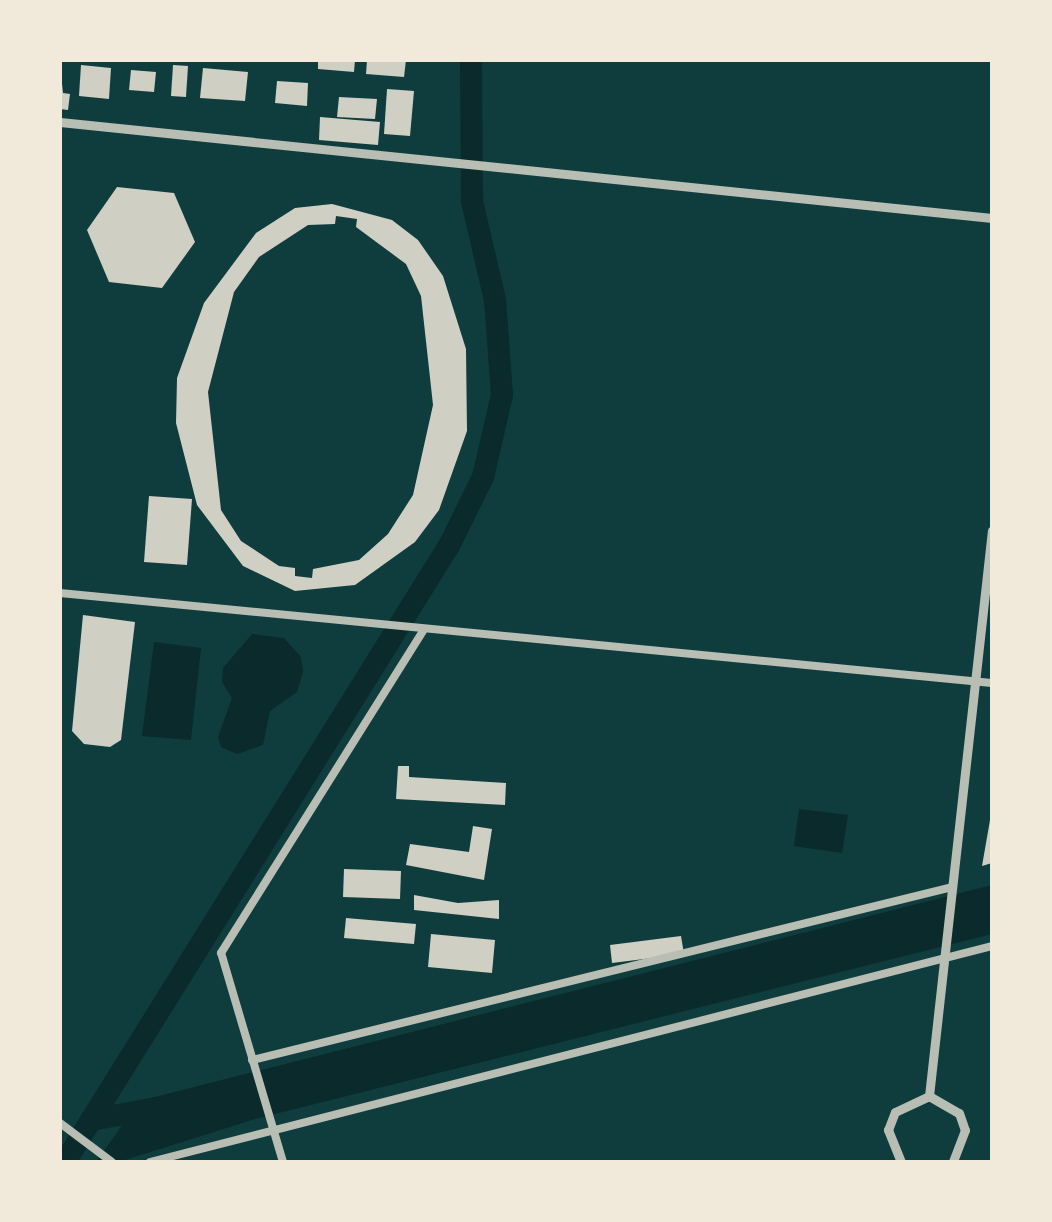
<!DOCTYPE html>
<html>
<head>
<meta charset="utf-8">
<style>
	body { margin:0 }
	#map { position:relative; width:1052px; height:1222px; overflow:hidden; background:#0f3d3e; font-family:"PT Sans Narrow",sans-serif }
	div>[style] { position:absolute }
	.water>* { inset:0; background:#0a2a2b }
	.river>* { height:22px; margin:-11px; padding:0 11px; transform-origin:11px; border-radius:11px; background:#0a2a2b }
	.building>* { inset:0; background:#cfcfc3 }
	.minor>* { height:8px; margin:-4px; padding:0 4px; transform-origin:4px; border-radius:4px; background:#b8beb3 }
	.tertiary>* { height:9px; margin:-4.5px; padding:0 4.5px; transform-origin:4.5px; border-radius:4.5px; background:#b8beb3 }
	span { translate:-50% -50%; white-space:nowrap; text-align:center; line-height:1.15; -webkit-text-stroke:9px #f1e9da; paint-order:stroke }
	.frame { position:absolute; inset:0; border:62px solid #f1e9da; pointer-events:none }
</style>
</head>
<body>
<div id="map">
	<div class="water">
		<div style="clip-path:polygon(252px 634px,284px 638px,301px 657px,303px 672px,297px 692px,270px 711px,263px 745px,237px 754px,221px 747px,218px 737px,232px 698px,222px 682px,223px 668px)"></div>
		<div style="clip-path:polygon(154px 642px,201px 648px,191px 740px,142px 736px)"></div>
		<div style="clip-path:polygon(799px 809px,848px 815px,842px 853px,794px 846px)"></div>
		<div style="clip-path:polygon(992px 885px,992px 934px,255px 1119px,119px 1162px,96px 1162px,139px 1101px)"></div>
	</div>
	<div class="river">
		<div style="left:91px;top:1120px;width:66px;rotate:-10.5deg"></div>
		<div style="left:65px;top:1162px;width:728px;rotate:-58.08deg"></div>
		<div style="left:450px;top:544px;width:75px;rotate:-63.8deg"></div>
		<div style="left:483px;top:477px;width:84px;rotate:-77deg"></div>
		<div style="left:502px;top:395px;width:95px;rotate:-94.2deg"></div>
		<div style="left:495px;top:300px;width:102px;rotate:-103.1deg"></div>
		<div style="left:472px;top:201px;width:141px;rotate:-90.4deg"></div>
	</div>
	<div class="building">
		<div style="clip-path:polygon(318px 60px,355px 60px,354px 72px,318px 69px)"></div>
		<div style="clip-path:polygon(367px 60px,406px 60px,404px 77px,366px 74px)"></div>
		<div style="clip-path:polygon(60px 65px,63px 93px,70px 94px,68px 110px,60px 109px)"></div>
		<div style="clip-path:polygon(81px 65px,111px 68px,109px 99px,79px 96px)"></div>
		<div style="clip-path:polygon(173px 65px,188px 66px,186px 97px,171px 96px)"></div>
		<div style="clip-path:polygon(203px 68px,248px 72px,245px 101px,200px 98px)"></div>
		<div style="clip-path:polygon(131px 70px,156px 72px,154px 92px,129px 90px)"></div>
		<div style="clip-path:polygon(277px 81px,308px 83px,307px 106px,275px 103px)"></div>
		<div style="clip-path:polygon(387px 89px,414px 91px,410px 136px,384px 134px)"></div>
		<div style="clip-path:polygon(339px 97px,377px 99px,375px 119px,337px 117px)"></div>
		<div style="clip-path:polygon(320px 117px,380px 122px,378px 145px,319px 140px)"></div>
		<div style="clip-path:polygon(117px 187px,174px 193px,195px 242px,162px 288px,109px 282px,87px 230px)"></div>
		<div style="clip-path:polygon(evenodd,332px 204px,392px 220px,418px 240px,443px 276px,466px 349px,467px 431px,439px 510px,415px 542px,355px 585px,295px 591px,243px 566px,197px 505px,176px 423px,177px 378px,204px 303px,256px 233px,295px 208px,332px 204px,336px 216px,357px 219px,356px 227px,406px 264px,421px 296px,433px 405px,413px 495px,388px 534px,359px 560px,313px 569px,312px 578px,295px 576px,295px 568px,279px 566px,241px 541px,221px 510px,208px 392px,234px 292px,259px 257px,308px 225px,335px 224px,336px 216px)"></div>
		<div style="clip-path:polygon(149px 496px,192px 499px,187px 565px,144px 562px)"></div>
		<div style="clip-path:polygon(83px 615px,135px 622px,121px 740px,110px 747px,84px 744px,72px 731px)"></div>
		<div style="clip-path:polygon(398px 766px,409px 766px,409px 777px,506px 783px,505px 805px,396px 799px)"></div>
		<div style="clip-path:polygon(990px 820px,992px 863px,982px 866px)"></div>
		<div style="clip-path:polygon(473px 826px,492px 829px,484px 880px,406px 865px,410px 844px,469px 852px)"></div>
		<div style="clip-path:polygon(344px 869px,401px 871px,400px 899px,343px 897px)"></div>
		<div style="clip-path:polygon(414px 895px,458px 903px,499px 900px,499px 919px,414px 910px)"></div>
		<div style="clip-path:polygon(346px 918px,416px 924px,414px 944px,344px 938px)"></div>
		<div style="clip-path:polygon(431px 934px,495px 940px,492px 973px,428px 967px)"></div>
		<div style="clip-path:polygon(681px 936px,684px 954px,612px 963px,610px 945px)"></div>
	</div>
	<div class="minor">
		<div style="left:60px;top:593px;width:936px;rotate:5.52deg"></div>
		<div style="left:252px;top:1060px;width:721px;rotate:-13.88deg"></div>
		<div style="left:60px;top:1123px;width:65px;rotate:36.9deg"></div>
		<div style="left:150px;top:1162px;width:869px;rotate:-14.39deg"></div>
		<div style="left:283px;top:1162px;width:218px;rotate:-106.5deg"></div>
		<div style="left:221px;top:953px;width:380px;rotate:-57.9deg"></div>
	</div>
	<div class="tertiary">
		<div style="left:60px;top:122px;width:937px;rotate:5.88deg"></div>
		<div style="left:929px;top:1096px;width:569px;rotate:-83.65deg"></div>
		<div style="left:901px;top:1162px;width:35px;rotate:-112deg"></div>
		<div style="left:888px;top:1130px;width:19px;rotate:-69deg"></div>
		<div style="left:895px;top:1112px;width:38px;rotate:-25deg"></div>
		<div style="left:929px;top:1096px;width:34px;rotate:30deg"></div>
		<div style="left:959px;top:1113px;width:18px;rotate:71deg"></div>
		<div style="left:965px;top:1130px;width:34px;rotate:111deg"></div>
	</div>
	<div class="frame"></div>
</div>
</body>
</html>
